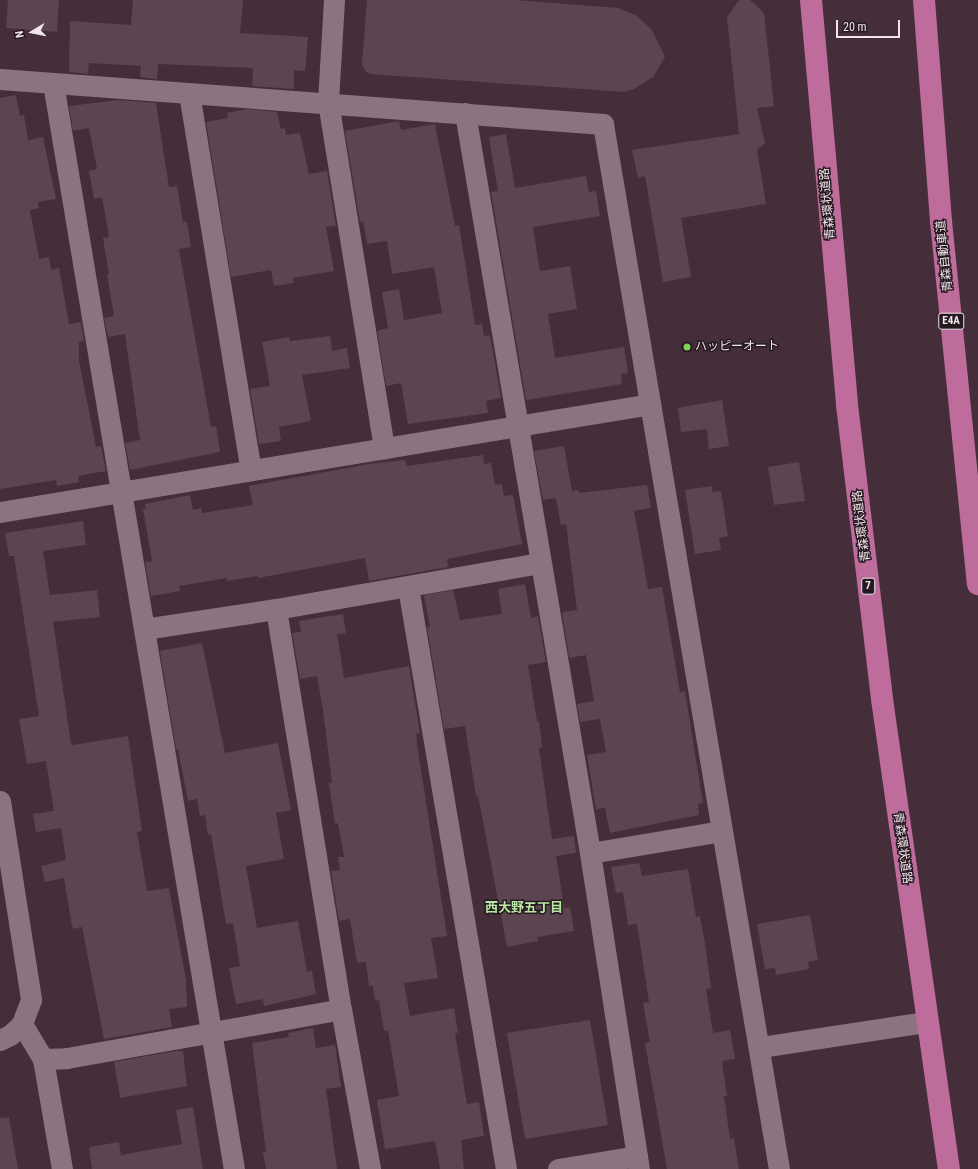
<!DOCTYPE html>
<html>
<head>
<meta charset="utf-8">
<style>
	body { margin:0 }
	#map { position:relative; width:978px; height:1169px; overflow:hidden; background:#452e3a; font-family:"Roboto Condensed","Noto Sans JP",sans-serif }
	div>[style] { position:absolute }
	.building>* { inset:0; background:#5c4451 }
	.minor>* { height:21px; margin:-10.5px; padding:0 10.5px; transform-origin:10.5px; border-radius:10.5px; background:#8d7380 }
	.highway>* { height:22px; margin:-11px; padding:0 11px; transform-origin:11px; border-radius:11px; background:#be6c9b }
	.dots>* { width:11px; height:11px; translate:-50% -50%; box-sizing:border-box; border:2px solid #241a20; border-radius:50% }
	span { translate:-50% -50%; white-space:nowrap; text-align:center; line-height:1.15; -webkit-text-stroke:3px #241a20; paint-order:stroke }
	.shield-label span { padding:1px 3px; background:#241a20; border:1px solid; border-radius:3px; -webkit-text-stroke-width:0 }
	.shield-label { font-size:11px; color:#f3e4ec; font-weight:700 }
	.street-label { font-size:12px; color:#f3e4ec }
	.poi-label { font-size:12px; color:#f3e4ec }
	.left { translate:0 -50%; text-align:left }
	.neighbourhood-label { font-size:13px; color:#bae7a5; font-weight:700 }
	.north { position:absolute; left:12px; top:12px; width:40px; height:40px; -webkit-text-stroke:3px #241a20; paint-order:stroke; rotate:260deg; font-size:11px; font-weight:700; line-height:16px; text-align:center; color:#f3e4ec }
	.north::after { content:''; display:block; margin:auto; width:14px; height:18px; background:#f3e4ec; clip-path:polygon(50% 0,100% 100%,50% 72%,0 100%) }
	.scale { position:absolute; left:836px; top:20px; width:64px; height:18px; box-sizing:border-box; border:2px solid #f3e4ec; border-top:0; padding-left:5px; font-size:12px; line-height:14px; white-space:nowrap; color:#f3e4ec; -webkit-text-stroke:3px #241a20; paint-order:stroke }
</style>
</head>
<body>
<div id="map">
	<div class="building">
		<div style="clip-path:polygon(8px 0,59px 0,57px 32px,6px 28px)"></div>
		<div style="clip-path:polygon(133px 0,243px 0,240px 33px,308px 37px,305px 71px,294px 70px,294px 89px,252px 86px,253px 68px,158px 64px,157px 79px,140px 77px,141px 66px,89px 63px,88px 74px,69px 72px,70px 21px,131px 25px)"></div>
		<div style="clip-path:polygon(367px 0,515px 0,618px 8px,637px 16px,652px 30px,665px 57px,653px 77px,634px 89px,624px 92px,370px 74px,366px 72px,362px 64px)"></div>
		<div style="clip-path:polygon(739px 0,750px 0,764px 13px,774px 106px,757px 108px,765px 143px,757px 150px,766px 204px,681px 218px,691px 277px,663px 282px,645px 176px,638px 178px,632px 150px,739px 134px,727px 17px)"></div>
		<div style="clip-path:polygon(16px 95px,20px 116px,24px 115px,28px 140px,43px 137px,56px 199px,38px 202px,39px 208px,30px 210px,39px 259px,49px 257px,51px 270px,59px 268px,69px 324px,81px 322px,84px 341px,79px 342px,79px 361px,96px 447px,101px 446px,106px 471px,78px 476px,79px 482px,57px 486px,56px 480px,0 489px,0 98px)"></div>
		<div style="clip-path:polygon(119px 100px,156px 103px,169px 187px,177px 186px,183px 222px,187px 222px,191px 247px,179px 249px,211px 427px,216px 426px,220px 452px,130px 470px,125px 443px,140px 440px,125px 334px,108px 337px,104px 318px,114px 316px,107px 274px,109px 274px,103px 238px,109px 237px,102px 197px,94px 199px,89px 171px,97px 169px,89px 128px,73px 131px,69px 106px)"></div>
		<div style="clip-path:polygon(246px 109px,277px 112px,281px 129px,285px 128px,286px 135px,300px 133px,309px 174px,327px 171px,336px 226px,326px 227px,334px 271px,293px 278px,294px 283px,274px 286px,271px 270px,231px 277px,206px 122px,228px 118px,227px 113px)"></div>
		<div style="clip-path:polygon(399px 121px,401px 130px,435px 124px,455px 226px,459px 225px,475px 325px,482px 324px,484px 336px,490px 335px,501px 398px,486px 401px,488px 413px,408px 424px,401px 383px,386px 386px,377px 331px,388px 328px,382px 292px,399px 289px,404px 320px,442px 313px,434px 267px,392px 274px,387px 241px,367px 244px,363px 221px,360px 222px,345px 131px)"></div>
		<div style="clip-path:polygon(506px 134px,515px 188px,586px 176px,589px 192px,596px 191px,600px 216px,533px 227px,540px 271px,570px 266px,577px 309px,548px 314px,555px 358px,624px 347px,628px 373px,621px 374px,622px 384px,526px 400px,491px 192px,498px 191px,489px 137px)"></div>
		<div style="clip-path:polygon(330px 336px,332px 351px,347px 348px,350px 368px,302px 375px,311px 421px,279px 427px,281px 441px,259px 444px,250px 389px,270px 386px,262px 342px,289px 337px,290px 341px)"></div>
		<div style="clip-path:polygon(722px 400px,729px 446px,709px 449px,707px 429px,681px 432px,678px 408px)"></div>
		<div style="clip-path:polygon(564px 446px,572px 491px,578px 490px,579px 493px,647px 485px,651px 508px,634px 511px,648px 589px,662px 587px,680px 692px,685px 691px,703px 803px,698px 804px,699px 815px,610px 833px,605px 808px,596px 809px,587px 755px,606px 752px,600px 719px,580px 722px,577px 704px,594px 701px,586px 655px,569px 658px,562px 612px,577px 610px,566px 524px,561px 525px,556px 498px,543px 500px,534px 451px)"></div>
		<div style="clip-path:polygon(483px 455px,484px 464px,491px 463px,495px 485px,502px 484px,504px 496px,513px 495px,522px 544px,447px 559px,448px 567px,369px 581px,365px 558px,258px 578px,258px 576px,227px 581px,227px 578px,179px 586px,180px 591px,151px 596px,145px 562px,152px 561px,143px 509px,146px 509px,145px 504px,190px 495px,193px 510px,201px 508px,202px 513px,253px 505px,249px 486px,369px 464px,405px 460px,407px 466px)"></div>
		<div style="clip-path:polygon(799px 462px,805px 501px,774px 505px,768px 467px)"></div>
		<div style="clip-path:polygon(712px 486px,712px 492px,721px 491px,728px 536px,719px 538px,721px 550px,695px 554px,685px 490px)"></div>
		<div style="clip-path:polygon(83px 521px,86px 545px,43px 551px,50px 595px,97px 590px,100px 617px,53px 622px,71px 743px,73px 745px,128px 736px,142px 831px,137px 832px,147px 891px,169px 888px,186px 980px,187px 1007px,169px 1009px,172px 1027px,104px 1039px,82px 927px,74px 929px,72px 926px,64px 878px,45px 882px,41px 866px,66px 860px,61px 828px,36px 832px,33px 814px,54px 811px,46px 761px,27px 764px,19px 719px,39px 716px,14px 556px,9px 556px,5px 533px)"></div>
		<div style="clip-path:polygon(525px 584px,531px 618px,538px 616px,546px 662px,528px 665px,537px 721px,539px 721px,542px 747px,539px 748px,552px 839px,574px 836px,576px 853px,556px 856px,564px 908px,570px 907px,574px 931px,537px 937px,538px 941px,507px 947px,478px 795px,476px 796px,465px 726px,444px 729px,427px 627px,430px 627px,424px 595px,453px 590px,460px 620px,502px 614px,498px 589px)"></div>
		<div style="clip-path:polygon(343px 614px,346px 633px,337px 634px,344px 678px,409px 666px,420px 733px,416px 734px,417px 744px,447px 936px,431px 938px,438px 978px,404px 983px,410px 1016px,454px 1008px,458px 1033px,455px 1033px,467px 1104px,479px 1102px,484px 1136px,461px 1140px,464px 1169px,440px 1169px,435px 1141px,385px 1149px,377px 1100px,399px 1096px,388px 1030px,384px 1031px,379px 1000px,375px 1001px,373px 986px,369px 986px,366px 962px,357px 963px,350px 919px,339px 921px,331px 871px,340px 870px,338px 857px,344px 857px,338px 823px,335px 824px,329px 783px,332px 783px,323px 710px,317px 676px,300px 679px,292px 633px,301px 632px,299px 621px)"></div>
		<div style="clip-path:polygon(202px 643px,225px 753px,278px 743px,291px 810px,276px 813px,284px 859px,246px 866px,257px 928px,298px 921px,307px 972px,312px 971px,316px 994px,264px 1006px,263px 999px,236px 1004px,229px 968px,240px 966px,233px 923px,226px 924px,211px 834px,208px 835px,205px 815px,200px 816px,197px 799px,188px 801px,178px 749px,176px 749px,160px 651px)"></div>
		<div style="clip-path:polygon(639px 863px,642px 876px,688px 869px,696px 917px,700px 916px,705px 944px,711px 988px,706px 989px,713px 1033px,730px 1030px,735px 1059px,722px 1061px,727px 1096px,724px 1096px,730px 1139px,734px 1138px,739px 1169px,667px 1169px,645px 1043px,650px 1042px,643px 1003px,649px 1002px,637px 924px,628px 925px,623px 892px,616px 893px,611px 867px)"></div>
		<div style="clip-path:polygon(810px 915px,818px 960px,808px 962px,809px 969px,776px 975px,775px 968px,765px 969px,757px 924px)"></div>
		<div style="clip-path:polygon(590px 1020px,608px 1125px,525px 1139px,507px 1033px)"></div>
		<div style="clip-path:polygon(313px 1028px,316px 1048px,335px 1045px,341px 1087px,326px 1089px,337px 1169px,266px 1169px,263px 1152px,266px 1152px,252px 1043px,289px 1037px,288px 1033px)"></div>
		<div style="clip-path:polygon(176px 1051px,183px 1051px,187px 1086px,120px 1098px,114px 1062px)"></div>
		<div style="clip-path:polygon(193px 1107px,203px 1169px,92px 1169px,89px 1147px,119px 1142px,121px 1155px,182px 1144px,176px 1110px)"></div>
		<div style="clip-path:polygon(9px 1117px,18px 1169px,0 1169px,0 1118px)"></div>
	</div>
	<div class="minor">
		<div style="left:334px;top:0;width:102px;rotate:93.4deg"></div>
		<div style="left:328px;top:102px;width:351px;rotate:80.8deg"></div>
		<div style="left:0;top:79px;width:605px;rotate:4.27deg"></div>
		<div style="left:603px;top:124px;width:1060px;rotate:80.44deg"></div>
		<div style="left:53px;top:83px;width:1101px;rotate:80.54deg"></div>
		<div style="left:189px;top:93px;width:382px;rotate:80.7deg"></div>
		<div style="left:465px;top:113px;width:750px;rotate:80.41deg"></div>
		<div style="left:590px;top:853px;width:320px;rotate:81.2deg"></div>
		<div style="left:0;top:512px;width:659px;rotate:-9.43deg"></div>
		<div style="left:408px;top:587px;width:590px;rotate:80.44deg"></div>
		<div style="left:276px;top:609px;width:405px;rotate:80.8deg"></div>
		<div style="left:341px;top:1009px;width:163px;rotate:79.7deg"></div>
		<div style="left:144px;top:629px;width:134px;rotate:-8.6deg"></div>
		<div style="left:276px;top:609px;width:267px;rotate:-9.9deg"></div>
		<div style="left:0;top:801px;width:201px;rotate:81.1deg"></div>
		<div style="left:31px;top:1000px;width:26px;rotate:111deg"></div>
		<div style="left:22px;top:1024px;width:16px;rotate:137deg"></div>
		<div style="left:10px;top:1035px;width:11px;rotate:153deg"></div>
		<div style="left:590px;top:853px;width:133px;rotate:-9.5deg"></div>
		<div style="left:22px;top:1024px;width:41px;rotate:59deg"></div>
		<div style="left:43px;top:1059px;width:112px;rotate:80.2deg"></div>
		<div style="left:760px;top:1047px;width:168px;rotate:-8.6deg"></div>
		<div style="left:43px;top:1059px;width:24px;rotate:-2deg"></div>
		<div style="left:67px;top:1058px;width:278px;rotate:-10.1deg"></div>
		<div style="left:558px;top:1169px;width:80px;rotate:-9.3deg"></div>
	</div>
	<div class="highway">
		<div style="left:811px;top:0;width:407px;rotate:84.9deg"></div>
		<div style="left:847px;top:405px;width:296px;rotate:83.2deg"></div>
		<div style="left:882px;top:699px;width:475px;rotate:81.9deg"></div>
		<div style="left:924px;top:0;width:222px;rotate:85.6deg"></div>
		<div style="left:941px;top:221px;width:365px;rotate:84.2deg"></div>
	</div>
	<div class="dots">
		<div style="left:687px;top:347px;background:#80d051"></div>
	</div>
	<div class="shield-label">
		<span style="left:951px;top:321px">E4A</span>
		<span style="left:868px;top:586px">7</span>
	</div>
	<div class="street-label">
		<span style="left:828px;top:204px;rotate:-95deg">青森環状道路</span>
		<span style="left:945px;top:256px;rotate:-96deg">青森自動車道</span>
		<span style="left:862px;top:526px;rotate:-97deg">青森環状道路</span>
		<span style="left:902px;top:848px;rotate:82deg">青森環状道路</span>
	</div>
	<div class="poi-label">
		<span class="left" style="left:695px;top:347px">ハッピーオート</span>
	</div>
	<div class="neighbourhood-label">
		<span style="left:524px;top:908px">西大野五丁目</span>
	</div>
	<div class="north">N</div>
	<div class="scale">20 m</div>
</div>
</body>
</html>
